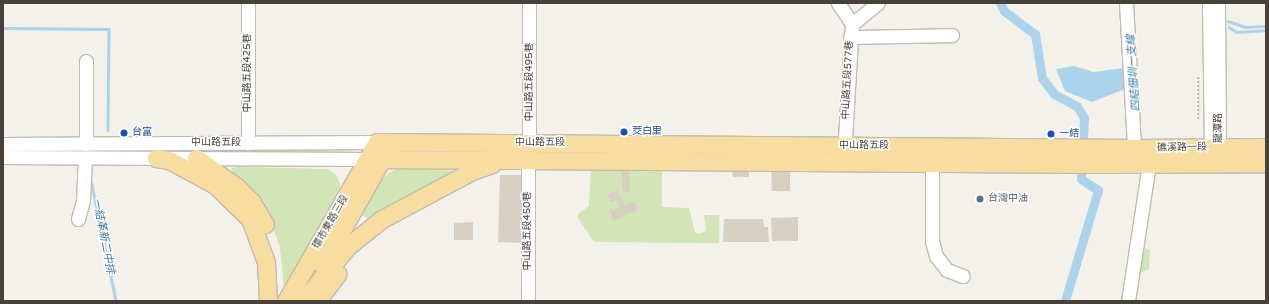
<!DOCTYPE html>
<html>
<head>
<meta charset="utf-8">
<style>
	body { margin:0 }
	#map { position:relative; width:1269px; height:304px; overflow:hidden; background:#f4f1ea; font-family:"Varela Round","Noto Sans TC",sans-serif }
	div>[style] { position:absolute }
	.green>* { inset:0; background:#d1e5b6 }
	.water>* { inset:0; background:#acd3ec }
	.stream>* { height:2.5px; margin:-1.25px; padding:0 1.25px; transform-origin:1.25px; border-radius:1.25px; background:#acd3ec }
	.canal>* { height:9px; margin:-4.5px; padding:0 4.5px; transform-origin:4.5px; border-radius:4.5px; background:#acd3ec }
	.building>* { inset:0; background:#d8cfc3 }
	.path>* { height:1.5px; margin-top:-0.75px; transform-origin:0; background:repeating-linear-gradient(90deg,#c0b4a0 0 2px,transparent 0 4px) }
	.roads { filter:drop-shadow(1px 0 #c2bbb0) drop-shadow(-1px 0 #c2bbb0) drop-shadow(0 1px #c2bbb0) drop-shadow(0 -1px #c2bbb0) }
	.minor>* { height:13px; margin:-6.5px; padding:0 6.5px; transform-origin:6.5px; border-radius:6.5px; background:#fff }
	.major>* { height:17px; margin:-8.5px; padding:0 8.5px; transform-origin:8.5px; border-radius:8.5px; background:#f7dda0 }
	.dots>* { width:11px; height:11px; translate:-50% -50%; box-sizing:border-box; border:2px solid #fff; border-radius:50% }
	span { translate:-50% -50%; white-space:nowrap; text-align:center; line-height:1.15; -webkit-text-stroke:3px #fff; paint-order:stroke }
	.street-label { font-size:10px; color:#474139 }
	.transit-label { font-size:10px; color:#164399 }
	.left { translate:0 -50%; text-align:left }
	.service-label { font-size:10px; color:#4e5e75 }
	.water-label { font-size:11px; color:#3779a4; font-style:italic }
	.frame { position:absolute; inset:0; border:4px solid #474139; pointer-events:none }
</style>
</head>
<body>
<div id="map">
	<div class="green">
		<div style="clip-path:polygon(238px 167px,328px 169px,336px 175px,340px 183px,340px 189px,284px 288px,280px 248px,271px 222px,234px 177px,231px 168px)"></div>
		<div style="clip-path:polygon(396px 169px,460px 171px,379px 210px,369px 220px,362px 215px,360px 210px,378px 181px)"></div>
		<div style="clip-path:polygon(591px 169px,662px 170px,662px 207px,689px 208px,695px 232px,698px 234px,706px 231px,704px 215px,719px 215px,719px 243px,594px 242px,578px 218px,578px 214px,589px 206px)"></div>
		<div style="clip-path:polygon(1143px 248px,1150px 249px,1149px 269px,1138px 274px)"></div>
	</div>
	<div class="water">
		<div style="clip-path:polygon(1074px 66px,1093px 72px,1124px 68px,1125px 89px,1092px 102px,1065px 91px,1056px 69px)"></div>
	</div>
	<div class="stream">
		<div style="left:1228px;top:21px;width:18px;rotate:19deg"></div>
		<div style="left:1245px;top:27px;width:21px;rotate:-3deg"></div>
		<div style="left:1229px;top:27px;width:9px;rotate:32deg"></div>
		<div style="left:1237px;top:32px;width:29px;rotate:-4deg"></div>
		<div style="left:3px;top:28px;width:106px;rotate:0.5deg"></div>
		<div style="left:109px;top:29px;width:101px;rotate:90.6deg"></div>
		<div style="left:90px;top:175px;width:129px;rotate:78.3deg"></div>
	</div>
	<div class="canal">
		<div style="left:1000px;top:3px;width:9px;rotate:63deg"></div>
		<div style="left:1004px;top:11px;width:39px;rotate:37deg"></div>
		<div style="left:1035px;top:34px;width:45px;rotate:81deg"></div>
		<div style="left:1042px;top:78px;width:20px;rotate:53deg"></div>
		<div style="left:1054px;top:94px;width:26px;rotate:28deg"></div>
		<div style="left:1077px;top:106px;width:14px;rotate:60deg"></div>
		<div style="left:1084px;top:118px;width:61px;rotate:92.8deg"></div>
		<div style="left:1081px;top:179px;width:20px;rotate:33deg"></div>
		<div style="left:1098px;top:190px;width:116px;rotate:106.6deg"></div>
	</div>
	<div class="building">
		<div style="clip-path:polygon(628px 166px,630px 191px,623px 192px,621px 167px)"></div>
		<div style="clip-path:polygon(771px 169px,790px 170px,790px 191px,772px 191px)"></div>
		<div style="clip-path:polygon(732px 170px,749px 170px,749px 177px,733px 177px)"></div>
		<div style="clip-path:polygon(500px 175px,524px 175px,523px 243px,498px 242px)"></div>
		<div style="clip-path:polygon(617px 190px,625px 205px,634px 201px,638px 210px,614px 220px,609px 210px,611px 208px,613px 211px,619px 208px,616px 200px,611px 202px,607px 195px)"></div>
		<div style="clip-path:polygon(798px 217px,798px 241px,772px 241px,771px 218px)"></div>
		<div style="clip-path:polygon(724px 219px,763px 219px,764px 227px,768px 227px,769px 242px,723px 242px)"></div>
		<div style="clip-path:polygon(473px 222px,473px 240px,454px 240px,454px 223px)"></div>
	</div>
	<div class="path">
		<div style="left:1198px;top:119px;width:42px;rotate:-90deg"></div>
	</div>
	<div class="roads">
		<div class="minor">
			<div style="left:838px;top:3px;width:25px;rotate:56deg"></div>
			<div style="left:852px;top:24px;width:131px;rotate:93.5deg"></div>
			<div style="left:1126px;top:3px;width:145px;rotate:86.8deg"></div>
			<div style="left:1209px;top:3px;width:152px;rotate:89.2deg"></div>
			<div style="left:852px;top:24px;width:33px;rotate:-39deg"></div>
			<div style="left:850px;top:37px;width:102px;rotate:-1.1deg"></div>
			<div style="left:86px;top:61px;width:83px;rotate:90deg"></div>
			<div style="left:248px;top:143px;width:140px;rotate:-90deg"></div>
			<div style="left:3px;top:144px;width:374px;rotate:-0.3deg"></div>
			<div style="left:1216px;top:156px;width:9px;rotate:-72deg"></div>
			<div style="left:1219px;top:147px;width:144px;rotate:-90.4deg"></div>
			<div style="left:3px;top:157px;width:365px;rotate:0.3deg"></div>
			<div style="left:932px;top:163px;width:78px;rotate:90deg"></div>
			<div style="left:932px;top:241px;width:16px;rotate:75deg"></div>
			<div style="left:936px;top:256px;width:18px;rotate:52deg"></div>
			<div style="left:947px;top:270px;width:17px;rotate:21deg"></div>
			<div style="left:78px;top:219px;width:20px;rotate:-75deg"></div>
			<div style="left:83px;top:200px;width:42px;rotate:-87.3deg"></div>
			<div style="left:528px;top:301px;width:298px;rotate:-89.8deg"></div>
			<div style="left:1128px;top:301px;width:139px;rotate:-81.3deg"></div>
		</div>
		<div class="major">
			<div style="left:156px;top:158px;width:13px;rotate:9deg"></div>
			<div style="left:169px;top:160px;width:52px;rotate:28.5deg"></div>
			<div style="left:215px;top:185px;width:49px;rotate:44.2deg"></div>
			<div style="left:250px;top:219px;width:46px;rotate:69.6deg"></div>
			<div style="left:266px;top:262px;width:39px;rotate:87deg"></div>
			<div style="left:196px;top:158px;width:50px;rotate:35.3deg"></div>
			<div style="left:237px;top:187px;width:20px;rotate:45deg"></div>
			<div style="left:251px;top:201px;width:27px;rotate:59deg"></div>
			<div style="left:368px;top:159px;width:731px;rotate:0.39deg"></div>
			<div style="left:1099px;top:164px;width:167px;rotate:-0.3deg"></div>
			<div style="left:322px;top:265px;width:130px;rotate:-60.5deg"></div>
			<div style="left:286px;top:301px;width:183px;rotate:-60.2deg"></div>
			<div style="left:377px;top:142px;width:757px;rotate:0.45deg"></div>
			<div style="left:1134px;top:148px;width:132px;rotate:-0.4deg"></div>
			<div style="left:303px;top:301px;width:71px;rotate:-50.7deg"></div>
			<div style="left:348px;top:246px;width:43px;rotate:-38.5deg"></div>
			<div style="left:382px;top:219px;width:102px;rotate:-28.1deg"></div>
			<div style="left:472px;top:171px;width:21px;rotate:-19deg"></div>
			<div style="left:317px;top:301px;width:34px;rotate:-53deg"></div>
		</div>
	</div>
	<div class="dots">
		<div style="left:624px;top:132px;background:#1a4fb4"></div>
		<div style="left:124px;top:133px;background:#1a4fb4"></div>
		<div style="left:1051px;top:134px;background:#1a4fb4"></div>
		<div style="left:980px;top:199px;background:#5c6f8a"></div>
	</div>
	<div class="street-label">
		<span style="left:248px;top:73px;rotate:-90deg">中山路五段425巷</span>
		<span style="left:848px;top:80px;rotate:-87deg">中山路五段577巷</span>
		<span style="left:530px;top:82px;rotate:-90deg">中山路五段495巷</span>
		<span style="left:1219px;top:128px;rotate:-90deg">龍潭路</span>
		<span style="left:216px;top:143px">中山路五段</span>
		<span style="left:540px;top:143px">中山路五段</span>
		<span style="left:864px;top:146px">中山路五段</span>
		<span style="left:1182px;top:148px;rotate:-1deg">礁溪路一段</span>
		<span style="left:331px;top:222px;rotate:-60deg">環市東路三段</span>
		<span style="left:528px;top:231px;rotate:-90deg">中山路五段450巷</span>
	</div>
	<div class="transit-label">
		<span class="left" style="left:632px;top:132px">茭白里</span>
		<span class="left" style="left:132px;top:133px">台富</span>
		<span class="left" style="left:1059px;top:134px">一結</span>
	</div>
	<div class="service-label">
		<span class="left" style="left:988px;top:199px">台灣中油</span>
	</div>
	<div class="water-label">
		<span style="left:1134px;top:73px;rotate:-94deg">四結佃圳一支線</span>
		<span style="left:103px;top:236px;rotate:79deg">一結革新二中排</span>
	</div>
	<div class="frame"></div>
</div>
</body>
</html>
